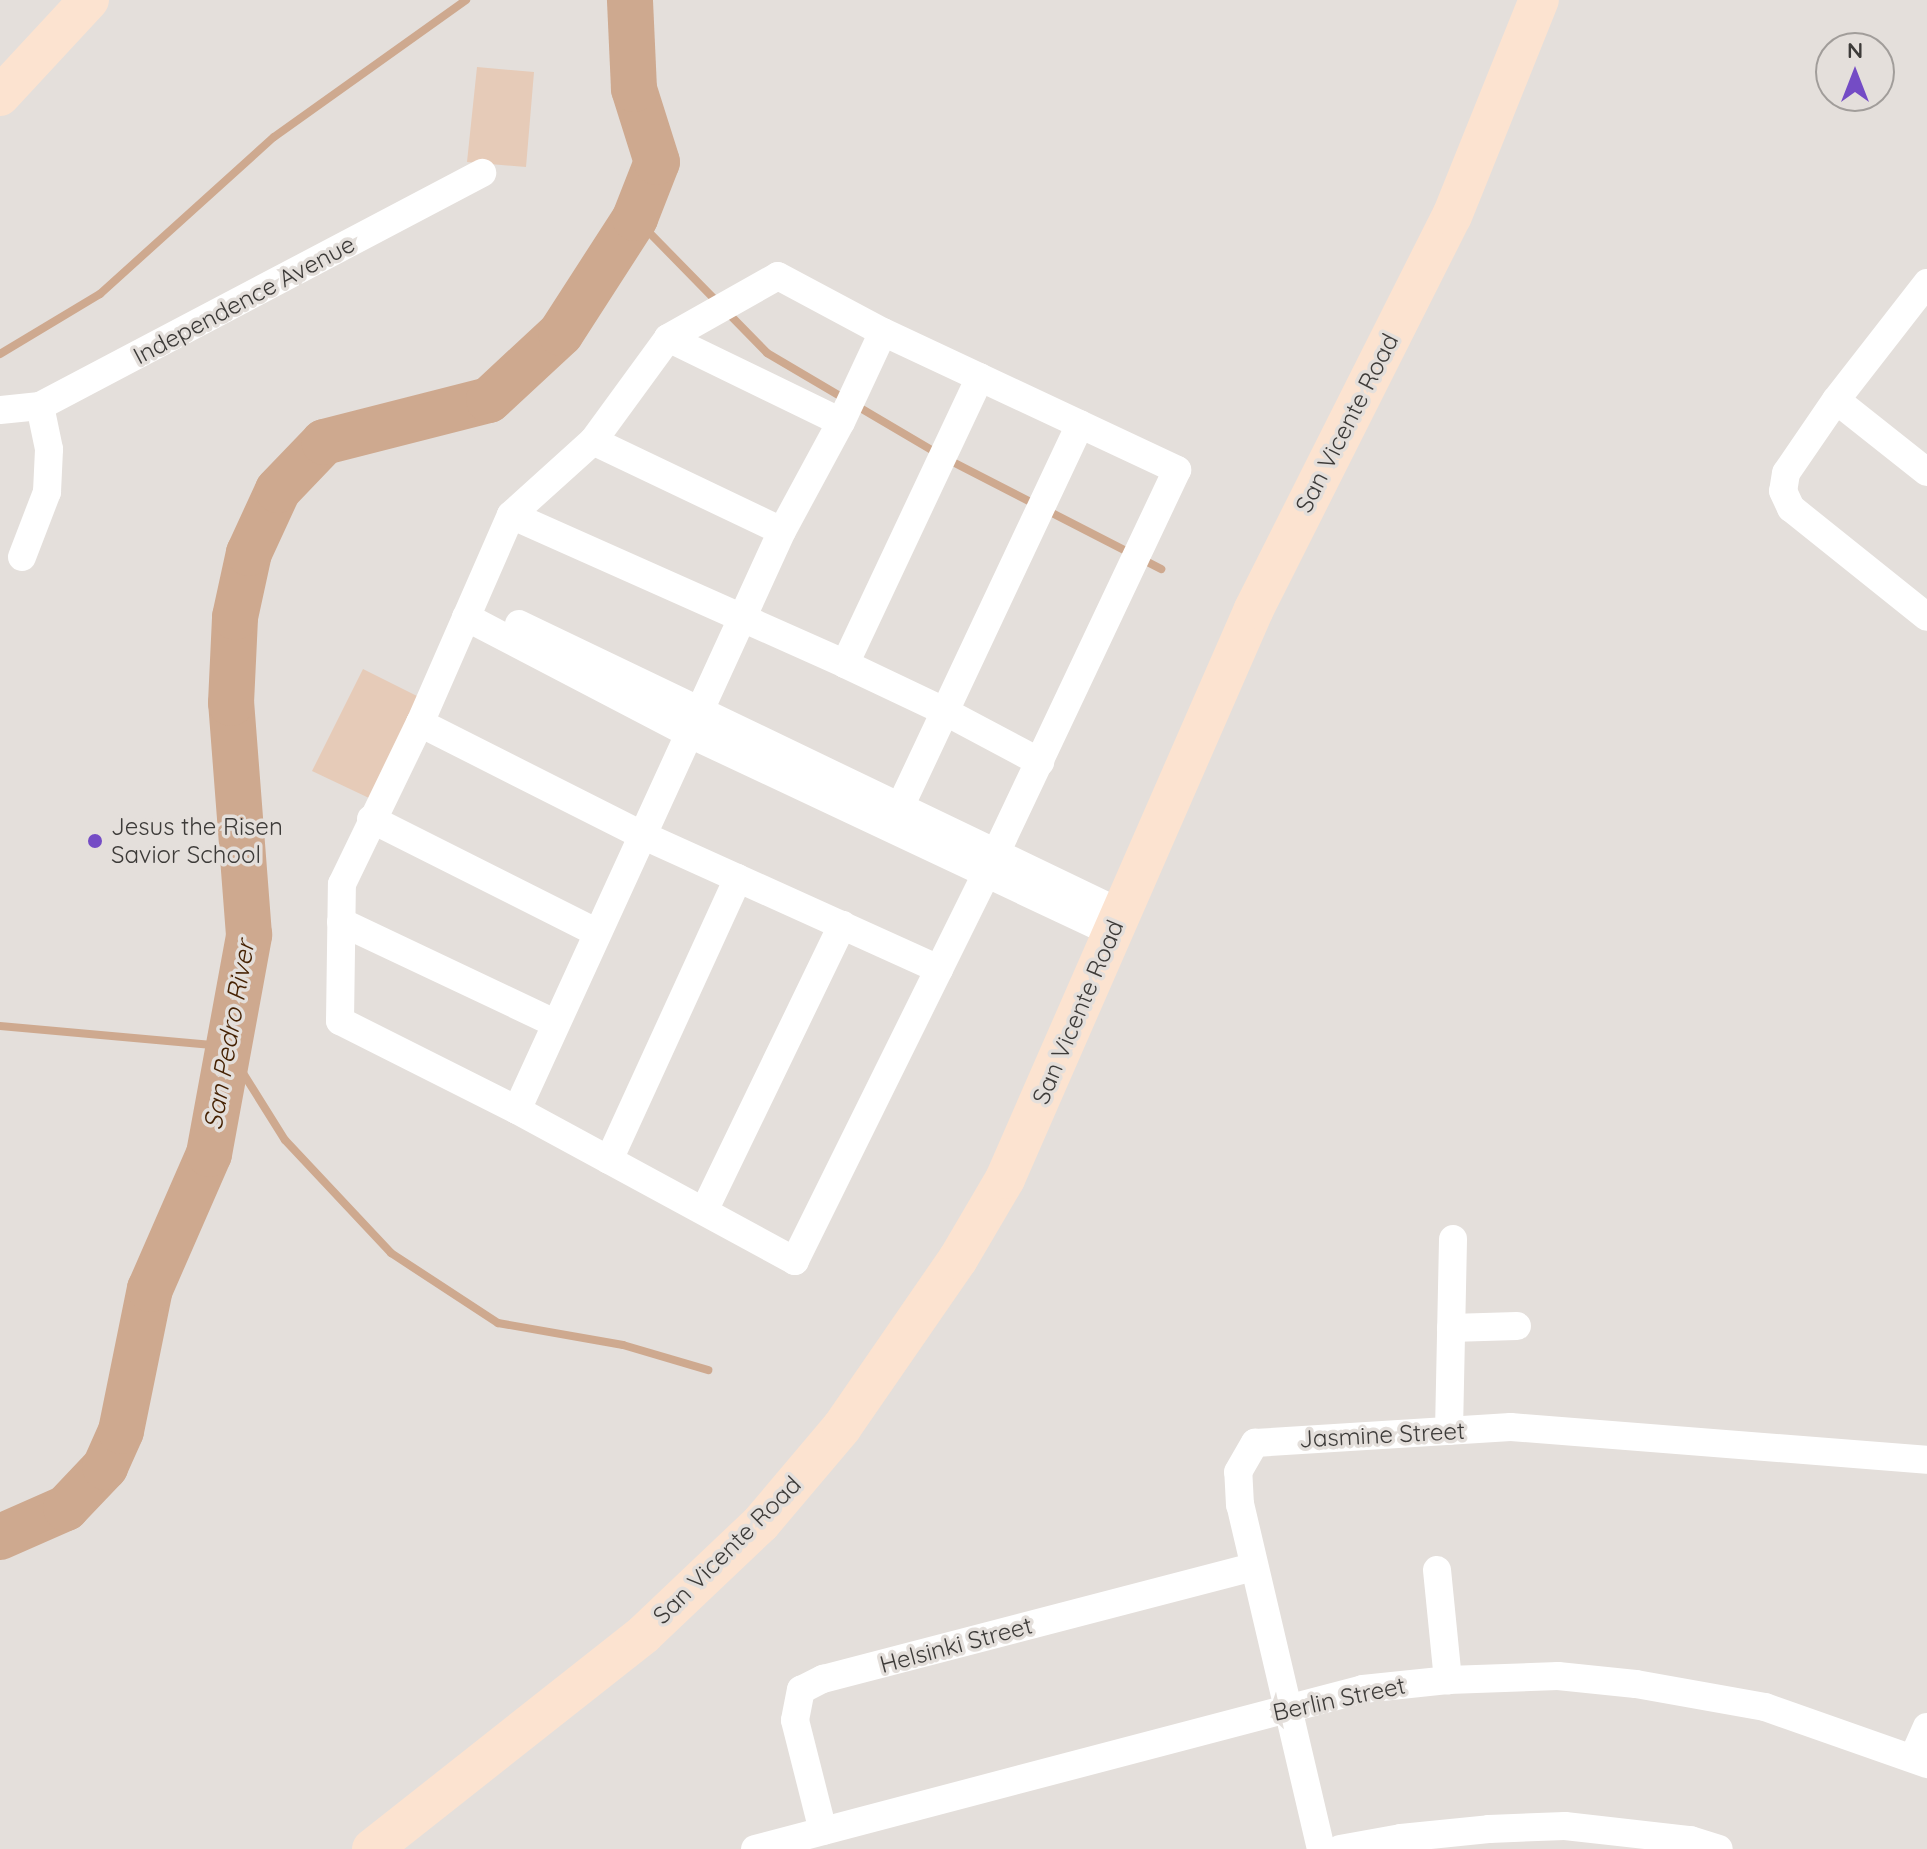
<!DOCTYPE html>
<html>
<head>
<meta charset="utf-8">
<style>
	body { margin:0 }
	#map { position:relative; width:1927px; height:1849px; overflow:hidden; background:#e4dfdb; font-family:Quicksand,sans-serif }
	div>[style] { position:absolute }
	.green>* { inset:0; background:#e6cbb8 }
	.stream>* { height:8px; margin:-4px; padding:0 4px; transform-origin:4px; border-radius:4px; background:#cea98f }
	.river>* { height:46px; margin:-23px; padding:0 23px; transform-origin:23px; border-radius:23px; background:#cea98f }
	.street>* { height:28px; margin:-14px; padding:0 14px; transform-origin:14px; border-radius:14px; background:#fff }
	.secondary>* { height:40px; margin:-20px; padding:0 20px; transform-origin:20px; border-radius:20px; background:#fce3d0 }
	.dots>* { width:22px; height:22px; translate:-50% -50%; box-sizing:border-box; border:4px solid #e4dfdb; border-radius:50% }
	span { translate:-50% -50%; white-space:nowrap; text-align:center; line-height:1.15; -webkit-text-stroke:7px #e4dfdb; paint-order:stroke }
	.street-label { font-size:24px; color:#3d3b39 }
	.poi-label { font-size:24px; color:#3d3b39 }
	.left { translate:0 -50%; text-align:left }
	.water-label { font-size:26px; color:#452102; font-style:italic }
	.north { position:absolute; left:1815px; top:32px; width:80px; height:80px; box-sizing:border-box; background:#e4dfdb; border:2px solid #a19d9a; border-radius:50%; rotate:0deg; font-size:22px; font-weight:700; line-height:32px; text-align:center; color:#3d3b39 }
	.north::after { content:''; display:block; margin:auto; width:28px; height:36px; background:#744cc5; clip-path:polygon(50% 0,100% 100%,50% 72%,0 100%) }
</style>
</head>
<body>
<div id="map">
	<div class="green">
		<div style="clip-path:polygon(477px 67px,534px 72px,526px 167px,467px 162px)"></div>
		<div style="clip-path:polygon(363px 669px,419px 697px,369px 798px,312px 771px)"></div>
	</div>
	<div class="stream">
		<div style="left:635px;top:218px;width:189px;rotate:45.6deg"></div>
		<div style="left:767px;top:353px;width:209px;rotate:30.5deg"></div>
		<div style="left:947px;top:459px;width:241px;rotate:27.2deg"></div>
		<div style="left:0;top:354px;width:117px;rotate:-31deg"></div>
		<div style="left:100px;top:294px;width:234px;rotate:-42.1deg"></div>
		<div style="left:274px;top:137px;width:236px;rotate:-35.5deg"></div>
		<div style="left:0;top:1026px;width:227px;rotate:5.1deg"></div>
		<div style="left:226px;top:1046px;width:111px;rotate:57.9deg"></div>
		<div style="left:285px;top:1140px;width:155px;rotate:46.8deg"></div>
		<div style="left:391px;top:1253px;width:128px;rotate:33.2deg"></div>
		<div style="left:498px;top:1323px;width:127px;rotate:10deg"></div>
		<div style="left:623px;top:1345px;width:89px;rotate:16.4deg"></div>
	</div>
	<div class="river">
		<div style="left:0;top:1537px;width:72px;rotate:-23.7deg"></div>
		<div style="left:66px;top:1508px;width:57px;rotate:-46.4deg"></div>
		<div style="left:105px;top:1467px;width:39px;rotate:-66deg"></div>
		<div style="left:121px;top:1431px;width:145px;rotate:-78.5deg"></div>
		<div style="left:150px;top:1289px;width:147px;rotate:-66.4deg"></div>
		<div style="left:209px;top:1154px;width:223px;rotate:-79.6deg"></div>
		<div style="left:249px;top:935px;width:233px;rotate:-94.4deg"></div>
		<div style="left:231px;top:703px;width:86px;rotate:-87.3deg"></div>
		<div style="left:235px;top:617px;width:66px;rotate:-77.7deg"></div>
		<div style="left:249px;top:553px;width:69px;rotate:-65.3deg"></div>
		<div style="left:278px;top:490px;width:66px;rotate:-46.2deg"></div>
		<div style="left:324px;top:442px;width:170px;rotate:-14.3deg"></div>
		<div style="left:489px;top:400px;width:98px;rotate:-42.9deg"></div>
		<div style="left:561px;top:333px;width:137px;rotate:-57.2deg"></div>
		<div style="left:635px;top:218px;width:60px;rotate:-68.6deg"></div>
		<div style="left:657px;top:162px;width:77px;rotate:-107.5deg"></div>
		<div style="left:634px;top:89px;width:89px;rotate:-92.6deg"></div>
	</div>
	<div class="street">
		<div style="left:778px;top:276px;width:119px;rotate:28.1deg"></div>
		<div style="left:883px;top:332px;width:325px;rotate:25.1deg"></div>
		<div style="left:1177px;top:470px;width:445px;rotate:115.3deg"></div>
		<div style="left:987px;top:872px;width:434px;rotate:116.3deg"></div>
		<div style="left:795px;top:1261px;width:316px;rotate:-151.5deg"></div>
		<div style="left:517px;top:1110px;width:198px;rotate:-153.3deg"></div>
		<div style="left:340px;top:1021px;width:137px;rotate:-89.2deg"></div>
		<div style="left:342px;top:884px;width:179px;rotate:-64.2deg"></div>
		<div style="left:420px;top:723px;width:227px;rotate:-66.4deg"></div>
		<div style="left:511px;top:515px;width:110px;rotate:-42.1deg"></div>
		<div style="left:593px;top:441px;width:127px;rotate:-53.9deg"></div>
		<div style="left:668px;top:338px;width:126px;rotate:-29.4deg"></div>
		<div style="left:1927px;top:283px;width:148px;rotate:127.9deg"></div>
		<div style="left:1836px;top:400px;width:88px;rotate:124.4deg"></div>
		<div style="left:1786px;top:473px;width:18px;rotate:99deg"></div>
		<div style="left:1783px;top:491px;width:19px;rotate:65deg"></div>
		<div style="left:1791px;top:508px;width:174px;rotate:38.7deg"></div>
		<div style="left:668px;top:338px;width:192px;rotate:25.9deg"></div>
		<div style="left:1836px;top:400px;width:116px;rotate:38.4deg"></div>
		<div style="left:0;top:410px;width:40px;rotate:-5.7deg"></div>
		<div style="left:40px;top:406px;width:500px;rotate:-27.8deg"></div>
		<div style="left:593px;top:441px;width:209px;rotate:25.5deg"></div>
		<div style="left:511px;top:515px;width:366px;rotate:24deg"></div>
		<div style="left:845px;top:664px;width:110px;rotate:25.4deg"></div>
		<div style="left:944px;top:711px;width:109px;rotate:28deg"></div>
		<div style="left:22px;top:557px;width:70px;rotate:-69deg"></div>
		<div style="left:47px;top:492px;width:43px;rotate:-87.3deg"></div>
		<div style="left:49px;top:449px;width:44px;rotate:-101.8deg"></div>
		<div style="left:466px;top:617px;width:253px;rotate:27.6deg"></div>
		<div style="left:690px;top:734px;width:467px;rotate:25.2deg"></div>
		<div style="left:519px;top:624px;width:668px;rotate:25.64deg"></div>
		<div style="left:845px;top:664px;width:317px;rotate:-64.8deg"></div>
		<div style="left:420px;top:723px;width:249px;rotate:26.8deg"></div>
		<div style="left:642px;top:835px;width:326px;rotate:24.3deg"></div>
		<div style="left:900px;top:807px;width:423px;rotate:-64.8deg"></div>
		<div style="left:371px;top:819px;width:252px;rotate:26.7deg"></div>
		<div style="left:341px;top:922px;width:237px;rotate:25.3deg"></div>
		<div style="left:517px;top:1110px;width:637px;rotate:-65.41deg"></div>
		<div style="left:782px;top:531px;width:124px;rotate:-61.6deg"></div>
		<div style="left:841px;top:422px;width:99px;rotate:-65deg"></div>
		<div style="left:609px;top:1160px;width:310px;rotate:-65.4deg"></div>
		<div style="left:704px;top:1211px;width:318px;rotate:-64.2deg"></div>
		<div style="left:1451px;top:1328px;width:66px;rotate:-1.7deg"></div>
		<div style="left:1449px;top:1431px;width:192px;rotate:-88.8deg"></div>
		<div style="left:1437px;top:1570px;width:111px;rotate:84.3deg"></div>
		<div style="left:1913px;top:1758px;width:34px;rotate:-66deg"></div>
		<div style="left:823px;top:1831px;width:114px;rotate:-104.2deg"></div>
		<div style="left:795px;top:1720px;width:31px;rotate:-79deg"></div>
		<div style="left:801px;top:1690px;width:25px;rotate:-27deg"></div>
		<div style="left:823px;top:1679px;width:444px;rotate:-14.6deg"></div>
		<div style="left:755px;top:1849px;width:629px;rotate:-14.74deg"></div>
		<div style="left:1363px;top:1689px;width:85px;rotate:-6deg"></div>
		<div style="left:1448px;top:1680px;width:110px;rotate:-2.1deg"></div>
		<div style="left:1558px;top:1676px;width:78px;rotate:5.9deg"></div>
		<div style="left:1636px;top:1684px;width:131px;rotate:10.1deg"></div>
		<div style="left:1765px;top:1707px;width:172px;rotate:19.4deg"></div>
		<div style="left:1321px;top:1849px;width:353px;rotate:-103.2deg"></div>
		<div style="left:1240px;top:1505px;width:33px;rotate:-93deg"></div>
		<div style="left:1238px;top:1472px;width:34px;rotate:-60deg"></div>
		<div style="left:1255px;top:1443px;width:256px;rotate:-3.6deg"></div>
		<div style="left:1511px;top:1427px;width:417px;rotate:4.5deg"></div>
		<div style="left:1340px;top:1849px;width:62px;rotate:-10.2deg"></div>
		<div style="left:1401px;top:1838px;width:88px;rotate:-5.8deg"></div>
		<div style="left:1489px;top:1829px;width:76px;rotate:-2.3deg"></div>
		<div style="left:1565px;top:1826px;width:126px;rotate:6.4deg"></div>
		<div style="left:1690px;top:1840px;width:30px;rotate:17deg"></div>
	</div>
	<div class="secondary">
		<div style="left:0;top:96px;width:131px;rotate:-47.2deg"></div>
		<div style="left:372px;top:1849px;width:347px;rotate:-38.3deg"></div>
		<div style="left:644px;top:1634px;width:161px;rotate:-43.5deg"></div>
		<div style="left:761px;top:1523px;width:126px;rotate:-49.8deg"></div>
		<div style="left:842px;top:1427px;width:204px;rotate:-55.4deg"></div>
		<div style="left:958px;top:1259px;width:93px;rotate:-59.6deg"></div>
		<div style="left:1005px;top:1179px;width:622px;rotate:-66.4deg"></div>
		<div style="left:1254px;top:609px;width:440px;rotate:-63.3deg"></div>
		<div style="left:1452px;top:216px;width:233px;rotate:-68.1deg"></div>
	</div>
	<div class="dots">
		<div style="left:95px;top:841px;background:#744cc5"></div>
	</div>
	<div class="street-label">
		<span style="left:244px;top:300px;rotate:-28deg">Independence Avenue</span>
		<span style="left:1347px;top:423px;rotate:-63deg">San Vicente Road</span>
		<span style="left:1078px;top:1012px;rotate:-67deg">San Vicente Road</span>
		<span style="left:1382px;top:1435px;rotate:-3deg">Jasmine Street</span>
		<span style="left:727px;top:1550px;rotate:-45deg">San Vicente Road</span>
		<span style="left:956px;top:1645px;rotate:-15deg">Helsinki Street</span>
		<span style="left:1339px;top:1699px;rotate:-12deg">Berlin Street</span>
	</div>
	<div class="poi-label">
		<span class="left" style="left:111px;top:841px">Jesus the Risen<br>Savior School</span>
	</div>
	<div class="water-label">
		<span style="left:229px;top:1035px;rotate:-80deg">San Pedro River</span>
	</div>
	<div class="north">N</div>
</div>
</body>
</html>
